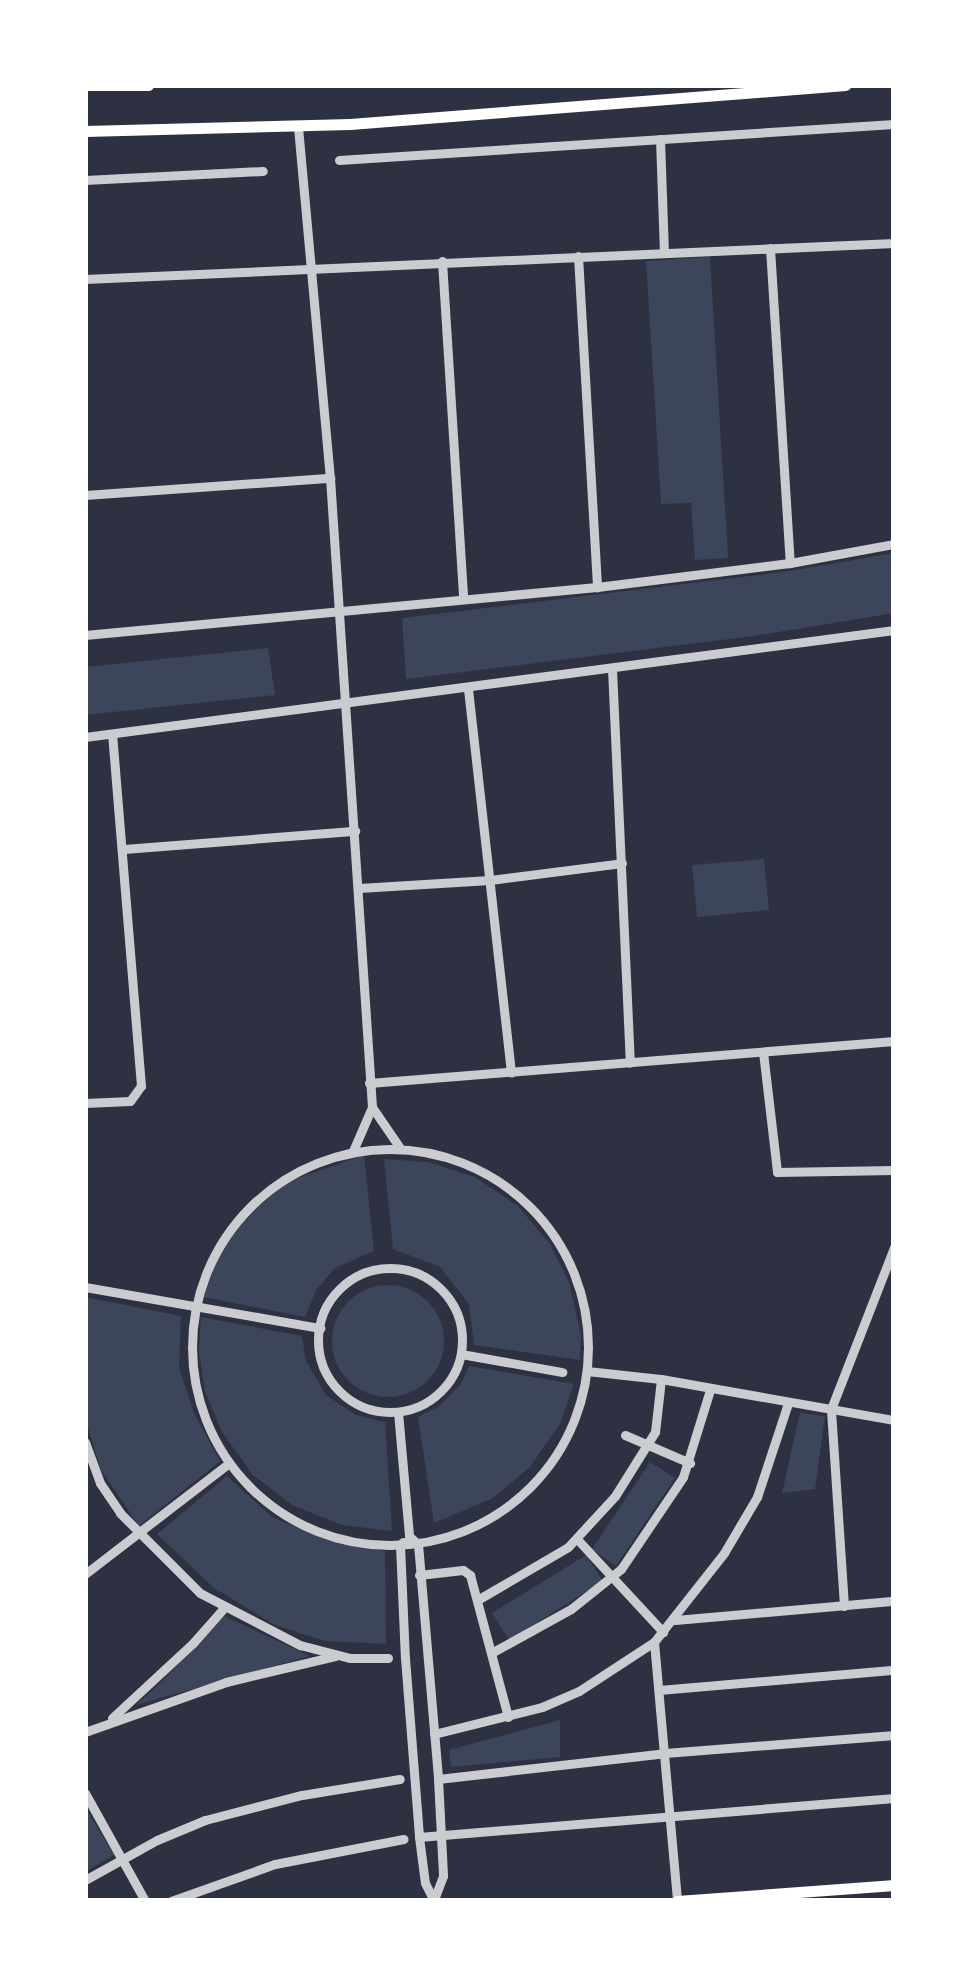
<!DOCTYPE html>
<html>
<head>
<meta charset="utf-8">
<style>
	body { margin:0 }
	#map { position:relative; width:979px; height:1986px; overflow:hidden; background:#2d3142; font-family:"Golos Text",sans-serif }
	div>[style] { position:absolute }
	.green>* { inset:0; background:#3c4559 }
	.round { border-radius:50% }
	.minor>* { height:9px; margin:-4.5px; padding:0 4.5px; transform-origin:4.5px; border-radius:4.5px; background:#caccd0 }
	.minor>.ring { margin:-4.5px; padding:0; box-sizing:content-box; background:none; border:9px solid #caccd0; border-radius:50% }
	.secondary>* { height:11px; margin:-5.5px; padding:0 5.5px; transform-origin:5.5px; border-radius:5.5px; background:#fff }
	span { translate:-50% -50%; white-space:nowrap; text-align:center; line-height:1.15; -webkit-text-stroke:9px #fff; paint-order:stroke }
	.frame { position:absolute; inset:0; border:88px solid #fff; pointer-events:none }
</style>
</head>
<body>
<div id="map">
	<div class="green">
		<div style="clip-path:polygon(710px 257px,728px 558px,695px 560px,691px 503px,661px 504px,646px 261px)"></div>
		<div style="clip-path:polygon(894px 553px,894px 613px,754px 636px,406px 679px,402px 618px,790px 571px)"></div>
		<div style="clip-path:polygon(268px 648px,275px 695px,85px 715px,85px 667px)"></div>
		<div style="clip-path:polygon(764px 859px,769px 910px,697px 917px,692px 865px)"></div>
		<div style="clip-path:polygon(364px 1155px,374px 1251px,335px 1268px,316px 1290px,305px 1317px,203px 1297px,221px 1250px,249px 1212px,286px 1182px)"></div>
		<div style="clip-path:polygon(384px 1159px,428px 1162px,475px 1177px,518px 1206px,550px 1244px,569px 1282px,581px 1335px,580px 1360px,474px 1345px,469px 1304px,440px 1267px,393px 1249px)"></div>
		<div class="round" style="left:332px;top:1285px;width:112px;height:112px"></div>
		<div style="clip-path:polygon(85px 1297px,181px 1316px,179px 1368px,194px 1413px,220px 1461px,139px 1526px,101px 1470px,85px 1418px)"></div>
		<div style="clip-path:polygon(201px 1317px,302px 1336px,306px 1361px,326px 1395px,356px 1415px,385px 1422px,392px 1531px,342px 1525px,292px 1505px,253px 1475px,222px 1432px,205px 1392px,199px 1351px)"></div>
		<div style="clip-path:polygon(469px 1366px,574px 1384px,560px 1424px,530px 1467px,493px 1498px,434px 1523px,418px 1417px,439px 1406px,460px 1385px)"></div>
		<div style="clip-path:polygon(800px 1413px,825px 1416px,815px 1489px,782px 1493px)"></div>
		<div style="clip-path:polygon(650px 1462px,675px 1478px,616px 1566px,592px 1549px)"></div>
		<div style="clip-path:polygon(227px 1476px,272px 1517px,327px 1540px,385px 1551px,386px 1644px,325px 1641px,275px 1625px,214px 1588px,157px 1534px)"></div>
		<div style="clip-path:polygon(586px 1555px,603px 1581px,509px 1640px,492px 1613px)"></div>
		<div style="clip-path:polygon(224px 1616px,310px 1656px,136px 1705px,159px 1684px)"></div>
		<div style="clip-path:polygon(560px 1720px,560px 1757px,451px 1767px,449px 1750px)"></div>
		<div style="clip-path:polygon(85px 1807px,114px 1855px,85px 1872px)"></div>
	</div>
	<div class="minor">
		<div style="left:298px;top:127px;width:352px;rotate:84.8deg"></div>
		<div style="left:330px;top:478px;width:630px;rotate:86.18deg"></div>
		<div style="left:372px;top:1107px;width:48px;rotate:113.4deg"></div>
		<div style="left:660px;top:139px;width:112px;rotate:88deg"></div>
		<div style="left:339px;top:160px;width:556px;rotate:-3.71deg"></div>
		<div style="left:85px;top:180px;width:178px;rotate:-2.9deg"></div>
		<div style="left:770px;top:248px;width:316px;rotate:86.4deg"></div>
		<div style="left:578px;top:256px;width:332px;rotate:86.7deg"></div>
		<div style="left:442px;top:261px;width:339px;rotate:86.4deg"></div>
		<div style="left:85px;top:279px;width:810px;rotate:-2.55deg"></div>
		<div style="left:85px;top:495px;width:246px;rotate:-4deg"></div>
		<div style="left:85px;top:635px;width:514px;rotate:-5.36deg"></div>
		<div style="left:597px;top:587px;width:194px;rotate:-7.1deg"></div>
		<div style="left:790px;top:563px;width:106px;rotate:-10.4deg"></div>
		<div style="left:612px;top:669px;width:394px;rotate:87.4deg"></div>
		<div style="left:468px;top:689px;width:386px;rotate:83.6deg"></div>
		<div style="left:85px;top:737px;width:816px;rotate:-7.53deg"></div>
		<div style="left:124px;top:849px;width:232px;rotate:-4.5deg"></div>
		<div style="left:359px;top:888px;width:131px;rotate:-3.5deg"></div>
		<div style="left:490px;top:880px;width:133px;rotate:-7.3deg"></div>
		<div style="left:763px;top:1052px;width:121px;rotate:83.3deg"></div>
		<div style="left:777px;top:1172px;width:117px;rotate:-1deg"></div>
		<div style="left:369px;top:1083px;width:527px;rotate:-4.57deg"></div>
		<div style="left:85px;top:1103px;width:45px;rotate:-2.5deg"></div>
		<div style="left:130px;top:1101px;width:19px;rotate:-54deg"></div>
		<div style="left:141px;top:1086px;width:353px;rotate:-94.7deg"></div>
		<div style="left:372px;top:1107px;width:50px;rotate:55.7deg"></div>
		<div class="ring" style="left:192px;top:1149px;width:387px;height:387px"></div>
		<div class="ring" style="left:318px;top:1268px;width:135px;height:135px"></div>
		<div style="left:85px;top:1287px;width:239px;rotate:9.9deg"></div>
		<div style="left:461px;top:1354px;width:103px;rotate:10.1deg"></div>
		<div style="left:587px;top:1371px;width:74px;rotate:6.2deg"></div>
		<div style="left:661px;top:1379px;width:237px;rotate:10deg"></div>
		<div style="left:398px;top:1412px;width:124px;rotate:84.9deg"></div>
		<div style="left:409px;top:1536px;width:12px;rotate:42deg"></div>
		<div style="left:418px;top:1544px;width:236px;rotate:85.1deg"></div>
		<div style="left:438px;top:1779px;width:97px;rotate:87deg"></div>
		<div style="left:443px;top:1876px;width:26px;rotate:111deg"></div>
		<div style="left:625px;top:1435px;width:71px;rotate:23.3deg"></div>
		<div style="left:85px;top:1442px;width:44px;rotate:69.9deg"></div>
		<div style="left:100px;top:1483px;width:36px;rotate:56deg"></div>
		<div style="left:120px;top:1513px;width:113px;rotate:45deg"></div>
		<div style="left:200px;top:1593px;width:113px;rotate:27.5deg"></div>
		<div style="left:300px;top:1645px;width:52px;rotate:14.6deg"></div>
		<div style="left:350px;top:1658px;width:38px"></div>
		<div style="left:577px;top:1539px;width:127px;rotate:47.2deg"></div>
		<div style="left:403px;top:1542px;width:4px;rotate:135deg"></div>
		<div style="left:400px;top:1545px;width:113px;rotate:87.5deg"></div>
		<div style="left:405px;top:1658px;width:180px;rotate:85.5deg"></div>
		<div style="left:419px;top:1837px;width:46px;rotate:82.6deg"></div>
		<div style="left:425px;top:1883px;width:20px;rotate:63deg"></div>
		<div style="left:85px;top:1574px;width:182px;rotate:-37.6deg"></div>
		<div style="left:419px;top:1575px;width:44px;rotate:-6.5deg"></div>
		<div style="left:463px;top:1570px;width:9px;rotate:36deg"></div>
		<div style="left:470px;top:1575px;width:147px;rotate:75deg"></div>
		<div style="left:479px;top:1599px;width:103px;rotate:-30.3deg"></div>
		<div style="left:568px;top:1547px;width:69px;rotate:-47.3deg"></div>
		<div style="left:615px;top:1496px;width:75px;rotate:-58deg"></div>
		<div style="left:655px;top:1432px;width:53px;rotate:-83.5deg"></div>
		<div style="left:844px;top:1606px;width:197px;rotate:-93.8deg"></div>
		<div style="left:831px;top:1409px;width:174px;rotate:-68.7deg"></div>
		<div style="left:675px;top:1620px;width:220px;rotate:-5deg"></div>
		<div style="left:654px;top:1642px;width:260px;rotate:84.9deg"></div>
		<div style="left:493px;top:1652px;width:89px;rotate:-28.9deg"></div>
		<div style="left:571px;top:1609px;width:64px;rotate:-38.7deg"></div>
		<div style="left:621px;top:1569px;width:111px;rotate:-56deg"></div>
		<div style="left:683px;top:1477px;width:91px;rotate:-72.8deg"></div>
		<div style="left:659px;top:1690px;width:236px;rotate:-4.9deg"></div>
		<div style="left:112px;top:1718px;width:110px;rotate:-42.8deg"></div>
		<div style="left:193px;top:1643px;width:45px;rotate:-48.6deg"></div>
		<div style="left:85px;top:1732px;width:150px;rotate:-19.5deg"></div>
		<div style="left:226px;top:1682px;width:112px;rotate:-13.4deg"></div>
		<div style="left:434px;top:1734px;width:111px;rotate:-14deg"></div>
		<div style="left:542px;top:1707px;width:40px;rotate:-23.4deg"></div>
		<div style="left:579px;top:1691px;width:90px;rotate:-33.2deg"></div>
		<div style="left:654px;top:1642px;width:113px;rotate:-51.8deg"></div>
		<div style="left:724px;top:1553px;width:65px;rotate:-59.5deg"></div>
		<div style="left:757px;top:1497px;width:99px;rotate:-71.7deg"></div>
		<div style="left:438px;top:1779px;width:228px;rotate:-6.5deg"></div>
		<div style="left:665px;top:1753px;width:230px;rotate:-4.5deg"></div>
		<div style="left:85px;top:1793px;width:124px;rotate:60.9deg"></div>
		<div style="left:419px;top:1837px;width:477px;rotate:-4.7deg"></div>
		<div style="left:85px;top:1880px;width:82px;rotate:-29.1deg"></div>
		<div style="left:157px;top:1840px;width:52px;rotate:-22.6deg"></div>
		<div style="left:205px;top:1820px;width:100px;rotate:-14.5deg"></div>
		<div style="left:302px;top:1795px;width:99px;rotate:-9.3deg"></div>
		<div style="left:171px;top:1901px;width:110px;rotate:-19.6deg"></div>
		<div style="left:275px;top:1864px;width:131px;rotate:-11deg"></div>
	</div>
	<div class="secondary">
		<div style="left:85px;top:85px;width:63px"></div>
		<div style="left:85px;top:131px;width:265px;rotate:-1.5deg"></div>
		<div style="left:350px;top:124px;width:497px;rotate:-4.5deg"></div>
		<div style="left:677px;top:1901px;width:218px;rotate:-4.2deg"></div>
	</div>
	<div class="frame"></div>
</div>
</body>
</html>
